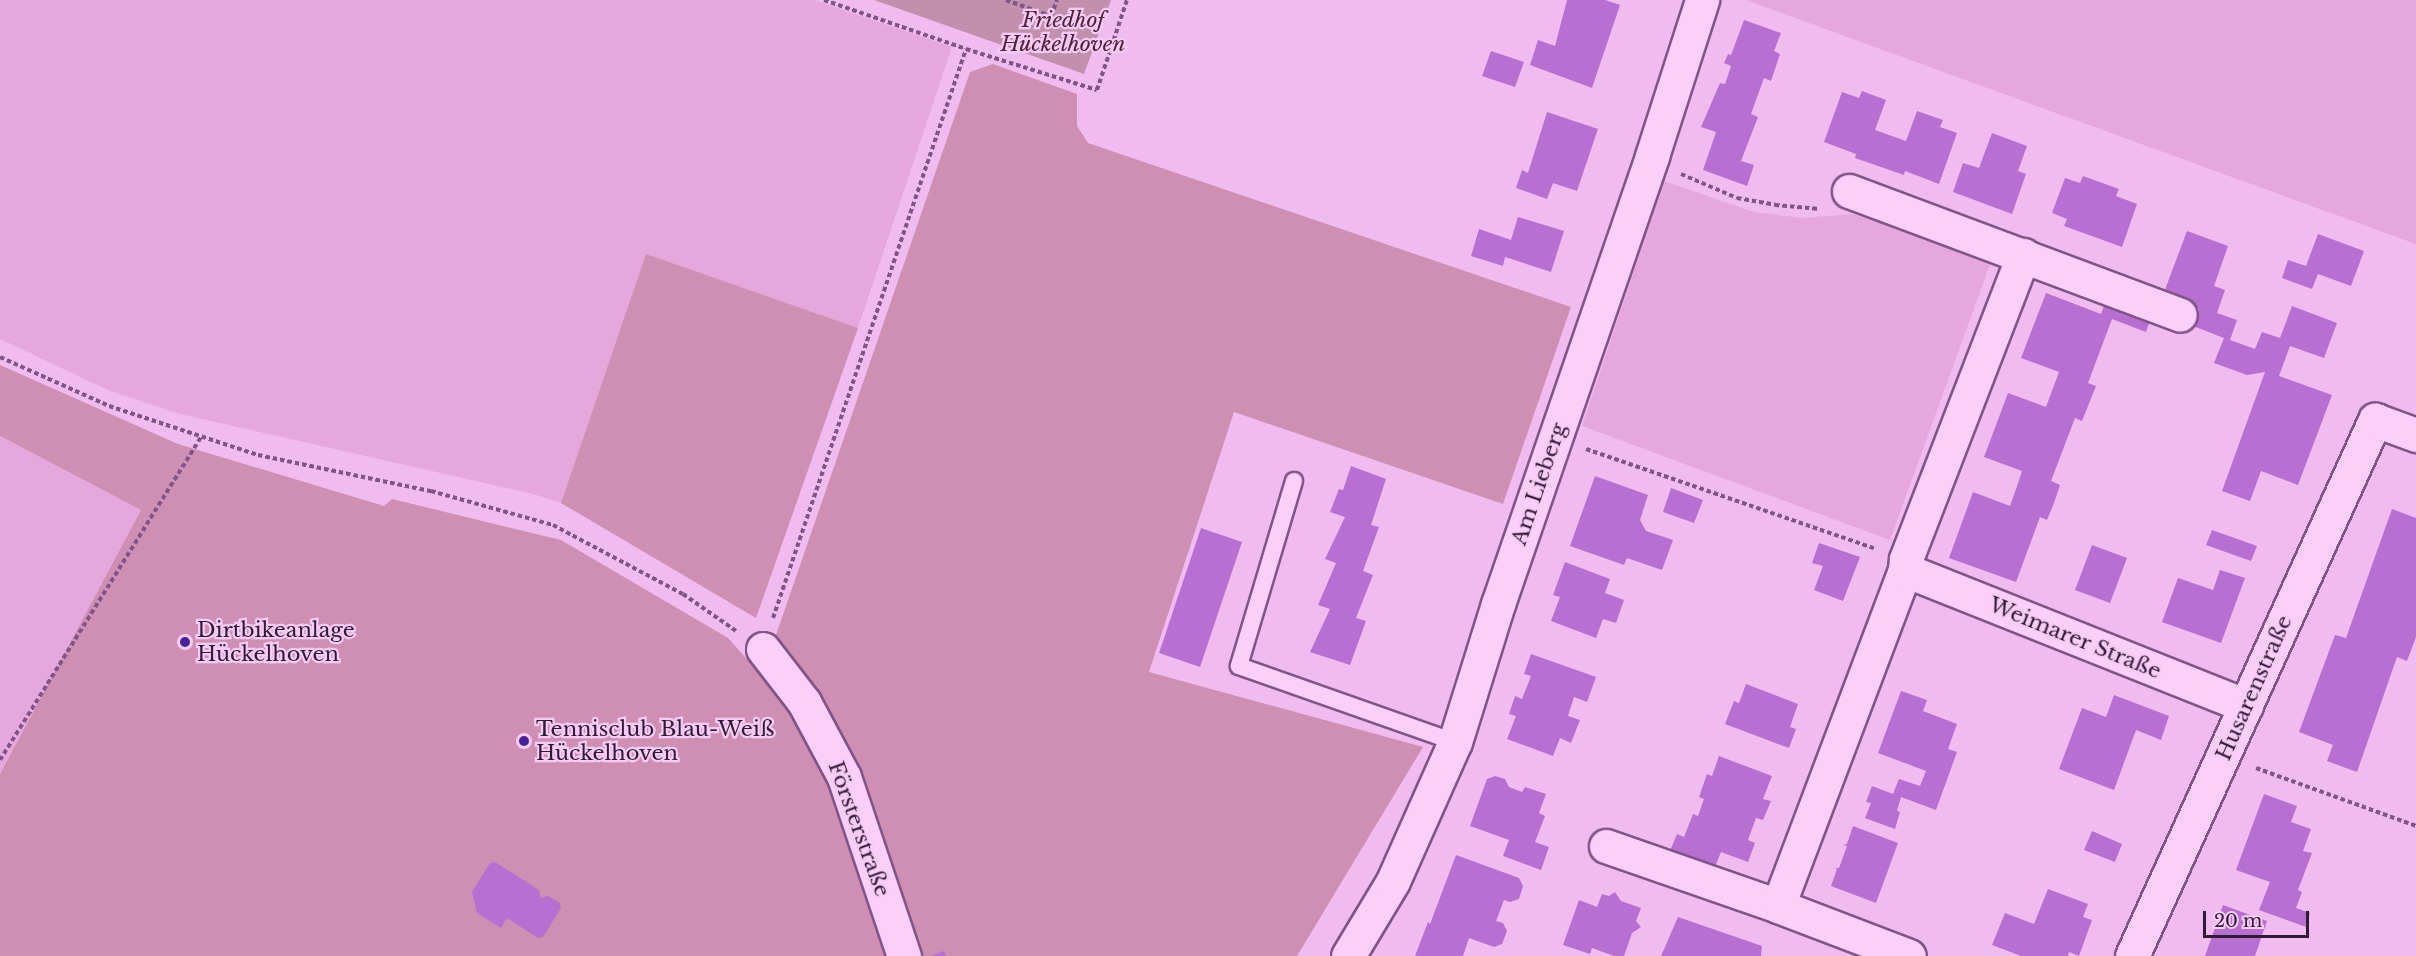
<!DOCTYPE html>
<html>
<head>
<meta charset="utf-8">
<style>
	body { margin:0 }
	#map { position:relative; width:2416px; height:956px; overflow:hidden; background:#f0bcef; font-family:"Libre Baskerville",serif }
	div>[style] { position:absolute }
	.farmland>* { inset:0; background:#e6a8dc }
	.green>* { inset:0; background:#ce8fb3 }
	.cemetery>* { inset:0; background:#c290ac }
	.building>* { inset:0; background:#b76fd1 }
	.path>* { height:4px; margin-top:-2px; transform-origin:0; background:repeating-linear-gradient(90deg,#815488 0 4.5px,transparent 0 7.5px) }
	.roads { filter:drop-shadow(2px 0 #815488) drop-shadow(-2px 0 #815488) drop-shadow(0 2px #815488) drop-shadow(0 -2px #815488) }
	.service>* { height:16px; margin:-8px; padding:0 8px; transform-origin:8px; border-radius:8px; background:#fbcffa }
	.minor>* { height:33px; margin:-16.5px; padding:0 16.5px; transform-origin:16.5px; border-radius:16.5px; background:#fbcffa }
	.tertiary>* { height:33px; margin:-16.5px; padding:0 16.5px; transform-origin:16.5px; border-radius:16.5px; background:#fbcffa }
	.dots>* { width:16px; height:16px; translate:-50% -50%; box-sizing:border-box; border:3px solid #f7cbf6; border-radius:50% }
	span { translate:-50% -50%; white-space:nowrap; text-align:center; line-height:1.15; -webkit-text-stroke:4.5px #f7cbf6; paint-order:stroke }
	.park-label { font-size:21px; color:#542036; font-style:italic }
	.street-label { font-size:21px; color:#311a36 }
	.poi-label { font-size:21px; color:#311a36 }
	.left { translate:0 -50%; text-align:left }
	.scale { position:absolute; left:2203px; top:911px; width:106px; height:27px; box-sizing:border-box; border:3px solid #311a36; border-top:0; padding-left:8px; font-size:18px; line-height:21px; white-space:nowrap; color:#311a36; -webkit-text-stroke:4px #f7cbf6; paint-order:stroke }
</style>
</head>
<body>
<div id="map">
	<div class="farmland">
		<div style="clip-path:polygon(0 0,814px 0,952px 47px,858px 328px,646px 255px,561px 503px,533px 494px,176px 413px,110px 391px,0 339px)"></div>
		<div style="clip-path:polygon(1746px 0,2416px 0,2416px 244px)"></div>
		<div style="clip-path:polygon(1664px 181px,1754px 212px,1804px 218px,1852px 214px,1992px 259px,1890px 540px,1582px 426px)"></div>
		<div style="clip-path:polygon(0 436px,141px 510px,0 774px)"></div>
	</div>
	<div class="green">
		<div style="clip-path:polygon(993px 64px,1077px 94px,1077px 126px,1088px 143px,1571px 307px,1503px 504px,1234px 412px,1149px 672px,1423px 747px,1297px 956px,914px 956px,851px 771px,776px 635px,970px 72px)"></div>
		<div style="clip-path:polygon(646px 254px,858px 328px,756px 618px,561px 503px)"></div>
		<div style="clip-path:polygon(0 365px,178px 444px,384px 506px,392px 499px,561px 540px,728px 638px,787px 704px,832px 778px,888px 956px,0 956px,0 774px,141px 510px,0 436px)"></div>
	</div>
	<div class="cemetery">
		<div style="clip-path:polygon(874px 0,1111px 0,1084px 74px)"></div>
	</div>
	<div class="building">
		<div style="clip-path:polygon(1567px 0,1605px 0,1620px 5px,1592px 88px,1530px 65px,1538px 40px,1555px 46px)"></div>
		<div style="clip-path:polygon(1744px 20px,1781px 33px,1774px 51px,1780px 54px,1771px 81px,1764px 78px,1751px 114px,1758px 117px,1741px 161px,1754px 165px,1747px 186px,1703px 170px,1716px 132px,1701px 127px,1720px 83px,1725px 84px,1731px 66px,1724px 63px,1728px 54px,1731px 55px)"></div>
		<div style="clip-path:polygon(1491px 51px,1524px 62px,1515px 87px,1482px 76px)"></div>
		<div style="clip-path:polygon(1862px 91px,1886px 100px,1875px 130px,1906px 141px,1917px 111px,1943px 120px,1940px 127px,1957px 133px,1939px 184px,1905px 171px,1904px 175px,1855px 158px,1856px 154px,1824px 142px,1842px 92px,1859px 98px)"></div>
		<div style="clip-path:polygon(1547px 112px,1598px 129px,1577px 191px,1553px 183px,1547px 199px,1516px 188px,1522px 170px,1528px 173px)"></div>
		<div style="clip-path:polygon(1992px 133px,2027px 146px,2018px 171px,2026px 174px,2012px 214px,1953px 192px,1963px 163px,1979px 168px)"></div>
		<div style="clip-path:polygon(2083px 176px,2119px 189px,2116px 196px,2137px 204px,2122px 247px,2064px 226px,2067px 219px,2052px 213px,2065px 178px,2080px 183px)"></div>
		<div style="clip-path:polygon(1518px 217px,1564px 231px,1551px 272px,1505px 257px,1503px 266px,1471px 256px,1479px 229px,1511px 240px)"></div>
		<div style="clip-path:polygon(2187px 231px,2228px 246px,2214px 286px,2225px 290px,2217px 313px,2237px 320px,2230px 340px,2255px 349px,2262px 332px,2280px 338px,2292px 306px,2337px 323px,2324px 358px,2290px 346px,2279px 376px,2332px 395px,2298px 485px,2261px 471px,2250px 501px,2222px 491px,2265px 372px,2247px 375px,2214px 363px,2224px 338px,2193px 326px,2199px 309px,2163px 295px)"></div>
		<div style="clip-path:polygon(2318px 234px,2364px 251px,2351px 286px,2318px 274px,2312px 289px,2282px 278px,2288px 260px,2306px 266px)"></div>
		<div style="clip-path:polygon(2046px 293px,2101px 314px,2108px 295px,2153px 312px,2146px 332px,2112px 319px,2088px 383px,2096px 386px,2082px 421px,2075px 418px,2051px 481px,2060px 485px,2054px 503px,2047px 520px,2040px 517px,2016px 582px,1949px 558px,1973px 492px,2010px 506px,2016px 489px,2022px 471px,1984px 457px,2008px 393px,2046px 407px,2059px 372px,2021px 358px)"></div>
		<div style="clip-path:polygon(1351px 466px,1386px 479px,1371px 525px,1379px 527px,1363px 571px,1373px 575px,1356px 618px,1366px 621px,1350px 665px,1310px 652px,1330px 609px,1318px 605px,1336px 563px,1325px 559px,1345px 517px,1330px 512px,1339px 489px,1343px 490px)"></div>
		<div style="clip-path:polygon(1595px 476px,1648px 495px,1640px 520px,1646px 531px,1673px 540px,1662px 570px,1627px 558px,1624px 565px,1570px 546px)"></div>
		<div style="clip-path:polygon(1671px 488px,1703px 500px,1694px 523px,1663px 512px)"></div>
		<div style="clip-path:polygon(2392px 509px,2416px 518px,2416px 637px,2407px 661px,2397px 657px,2357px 772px,2327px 761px,2333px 745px,2299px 732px,2335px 635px,2346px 638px)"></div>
		<div style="clip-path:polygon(1201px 528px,1242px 542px,1200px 667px,1159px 653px)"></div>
		<div style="clip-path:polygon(2212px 530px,2257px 546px,2251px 561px,2206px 545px)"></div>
		<div style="clip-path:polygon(1819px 543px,1860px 557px,1843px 601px,1814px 590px,1823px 566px,1812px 563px)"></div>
		<div style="clip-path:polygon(2092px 545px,2127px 558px,2110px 603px,2075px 590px)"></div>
		<div style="clip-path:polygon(1565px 562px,1610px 579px,1605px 593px,1624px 600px,1616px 623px,1603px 619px,1596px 638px,1551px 621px,1560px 597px,1553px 595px)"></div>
		<div style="clip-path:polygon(2220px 570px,2245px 578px,2221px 643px,2162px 622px,2178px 578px,2213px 590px)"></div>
		<div style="clip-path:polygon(1531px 654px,1596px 677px,1587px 702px,1574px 697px,1568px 716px,1580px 720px,1571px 743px,1560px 738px,1553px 756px,1507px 739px,1516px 716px,1509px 714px,1515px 696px,1522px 699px,1531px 676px,1524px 674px)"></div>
		<div style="clip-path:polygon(1746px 684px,1798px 704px,1790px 727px,1796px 729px,1789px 748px,1725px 724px,1734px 701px,1739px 703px)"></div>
		<div style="clip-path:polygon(1901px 691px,1927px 700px,1923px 711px,1957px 724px,1948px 749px,1957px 752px,1936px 810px,1901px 797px,1897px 811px,1900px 812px,1895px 829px,1865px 818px,1871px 803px,1866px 802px,1872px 786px,1893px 794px,1899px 779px,1920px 786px,1926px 771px,1878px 753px)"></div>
		<div style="clip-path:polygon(2114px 695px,2169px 716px,2161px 740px,2136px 730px,2114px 790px,2059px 769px,2082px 708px,2106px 717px)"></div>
		<div style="clip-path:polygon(1719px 756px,1772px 776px,1763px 799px,1771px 801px,1763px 820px,1756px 818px,1748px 840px,1755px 843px,1748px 862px,1721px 852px,1715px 867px,1670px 851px,1677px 834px,1684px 837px,1693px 814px,1698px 816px,1704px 799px,1699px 797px,1707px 774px,1712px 776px)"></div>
		<div style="clip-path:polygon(1495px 776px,1505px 779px,1509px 787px,1522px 792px,1525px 787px,1546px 794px,1539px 813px,1545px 816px,1535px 842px,1549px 847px,1541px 870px,1503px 856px,1509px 840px,1470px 826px,1487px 779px)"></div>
		<div style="clip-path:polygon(2264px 794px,2297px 806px,2291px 822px,2311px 829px,2303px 851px,2312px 853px,2298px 890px,2302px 892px,2296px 908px,2310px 913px,2306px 927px,2259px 910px,2270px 882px,2236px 870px)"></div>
		<div style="clip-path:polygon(1853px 826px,1898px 843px,1876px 903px,1831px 886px,1837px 869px,1835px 868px,1839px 868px,1847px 846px,1843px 845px,1847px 844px)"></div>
		<div style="clip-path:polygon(2092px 831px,2122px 844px,2115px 862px,2084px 850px)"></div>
		<div style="clip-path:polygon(1456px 855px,1519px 878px,1523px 886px,1519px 899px,1510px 902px,1504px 900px,1496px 921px,1503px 923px,1507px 931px,1502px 944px,1494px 947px,1469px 938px,1463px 956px,1415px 956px,1428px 922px,1430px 924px)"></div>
		<div style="clip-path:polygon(495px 862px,539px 890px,541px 898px,548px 896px,560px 903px,561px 908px,543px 937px,538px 938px,507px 918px,501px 928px,477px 913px,472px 892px,490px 863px)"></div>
		<div style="clip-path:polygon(2048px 889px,2088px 904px,2083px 917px,2092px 920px,2079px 956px,2069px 952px,2068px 956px,2021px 956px,1992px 945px,2005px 913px,2034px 924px)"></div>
		<div style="clip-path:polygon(1615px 892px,1621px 901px,1641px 908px,1636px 921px,1641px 927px,1632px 933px,1624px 956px,1614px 956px,1592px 948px,1590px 954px,1563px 945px,1579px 900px,1597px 907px,1602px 894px,1609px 896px)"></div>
		<div style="clip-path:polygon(2223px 905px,2267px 921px,2255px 956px,2205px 956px)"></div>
		<div style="clip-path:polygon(1678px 917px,1762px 946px,1761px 956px,1661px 956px)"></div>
		<div style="clip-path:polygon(944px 951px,946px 956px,931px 956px)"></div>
	</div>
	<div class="path">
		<div style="left:824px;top:0;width:150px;rotate:19deg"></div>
		<div style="left:1006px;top:0;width:48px;rotate:19.6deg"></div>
		<div style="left:1051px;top:16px;width:17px;rotate:-69deg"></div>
		<div style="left:1681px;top:174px;width:61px;rotate:23.2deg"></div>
		<div style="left:1737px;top:198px;width:39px;rotate:10deg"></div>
		<div style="left:1775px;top:205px;width:45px;rotate:5.1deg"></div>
		<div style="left:0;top:357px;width:120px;rotate:24.2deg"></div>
		<div style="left:109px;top:406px;width:157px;rotate:18.2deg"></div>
		<div style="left:258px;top:455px;width:177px;rotate:11.8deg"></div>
		<div style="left:431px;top:491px;width:127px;rotate:15.6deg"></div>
		<div style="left:553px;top:525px;width:147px;rotate:28deg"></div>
		<div style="left:683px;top:594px;width:65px;rotate:34.9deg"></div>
		<div style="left:1586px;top:449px;width:305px;rotate:19deg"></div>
		<div style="left:773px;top:618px;width:601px;rotate:-71.26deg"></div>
		<div style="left:966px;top:49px;width:137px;rotate:17.4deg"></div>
		<div style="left:1097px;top:90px;width:95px;rotate:-71.6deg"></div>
		<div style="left:0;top:760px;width:382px;rotate:-58.1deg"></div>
		<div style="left:2256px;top:768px;width:170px;rotate:19.9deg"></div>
	</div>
	<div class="roads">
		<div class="service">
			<div style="left:1294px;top:481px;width:193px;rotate:106.6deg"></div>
			<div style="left:1239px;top:666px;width:229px;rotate:19.4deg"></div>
		</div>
		<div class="minor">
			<div style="left:1849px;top:191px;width:353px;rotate:20.5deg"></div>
			<div style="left:1905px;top:570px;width:367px;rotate:21.7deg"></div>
			<div style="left:763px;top:649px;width:67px;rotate:52.3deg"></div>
			<div style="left:804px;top:702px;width:85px;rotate:61.9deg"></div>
			<div style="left:844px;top:777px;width:189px;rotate:71.5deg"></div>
			<div style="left:1606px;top:846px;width:182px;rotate:19.2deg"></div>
			<div style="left:1778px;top:906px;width:140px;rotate:20.9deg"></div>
			<div style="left:1778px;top:906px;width:359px;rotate:-69.3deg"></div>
			<div style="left:1905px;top:570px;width:11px;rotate:-85deg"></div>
			<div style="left:1906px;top:559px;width:326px;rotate:-68.9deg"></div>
			<div style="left:2132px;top:956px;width:589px;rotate:-65.61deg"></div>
			<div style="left:2375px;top:420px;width:44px;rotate:20.1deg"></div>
		</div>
		<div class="tertiary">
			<div style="left:1348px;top:956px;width:87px;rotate:-59deg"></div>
			<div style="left:1393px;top:881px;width:152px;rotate:-66deg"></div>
			<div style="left:1455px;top:742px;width:145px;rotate:-72.7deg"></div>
			<div style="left:1498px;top:604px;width:474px;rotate:-71deg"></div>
			<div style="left:1652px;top:156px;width:164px;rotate:-72.2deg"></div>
		</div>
	</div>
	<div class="dots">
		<div style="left:185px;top:642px;background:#47219b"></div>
		<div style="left:524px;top:741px;background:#47219b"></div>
	</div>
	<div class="park-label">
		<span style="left:1063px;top:32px">Friedhof<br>Hückelhoven</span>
	</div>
	<div class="street-label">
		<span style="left:1539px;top:484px;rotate:-71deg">Am Lieberg</span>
		<span style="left:2075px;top:638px;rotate:22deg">Weimarer Straße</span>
		<span style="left:2254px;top:688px;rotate:-66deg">Husarenstraße</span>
		<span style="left:859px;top:829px;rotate:70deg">Försterstraße</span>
	</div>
	<div class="poi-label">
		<span class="left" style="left:197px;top:642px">Dirtbikeanlage<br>Hückelhoven</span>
		<span class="left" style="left:536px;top:741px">Tennisclub Blau-Weiß<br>Hückelhoven</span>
	</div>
	<div class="scale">20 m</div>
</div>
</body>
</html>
